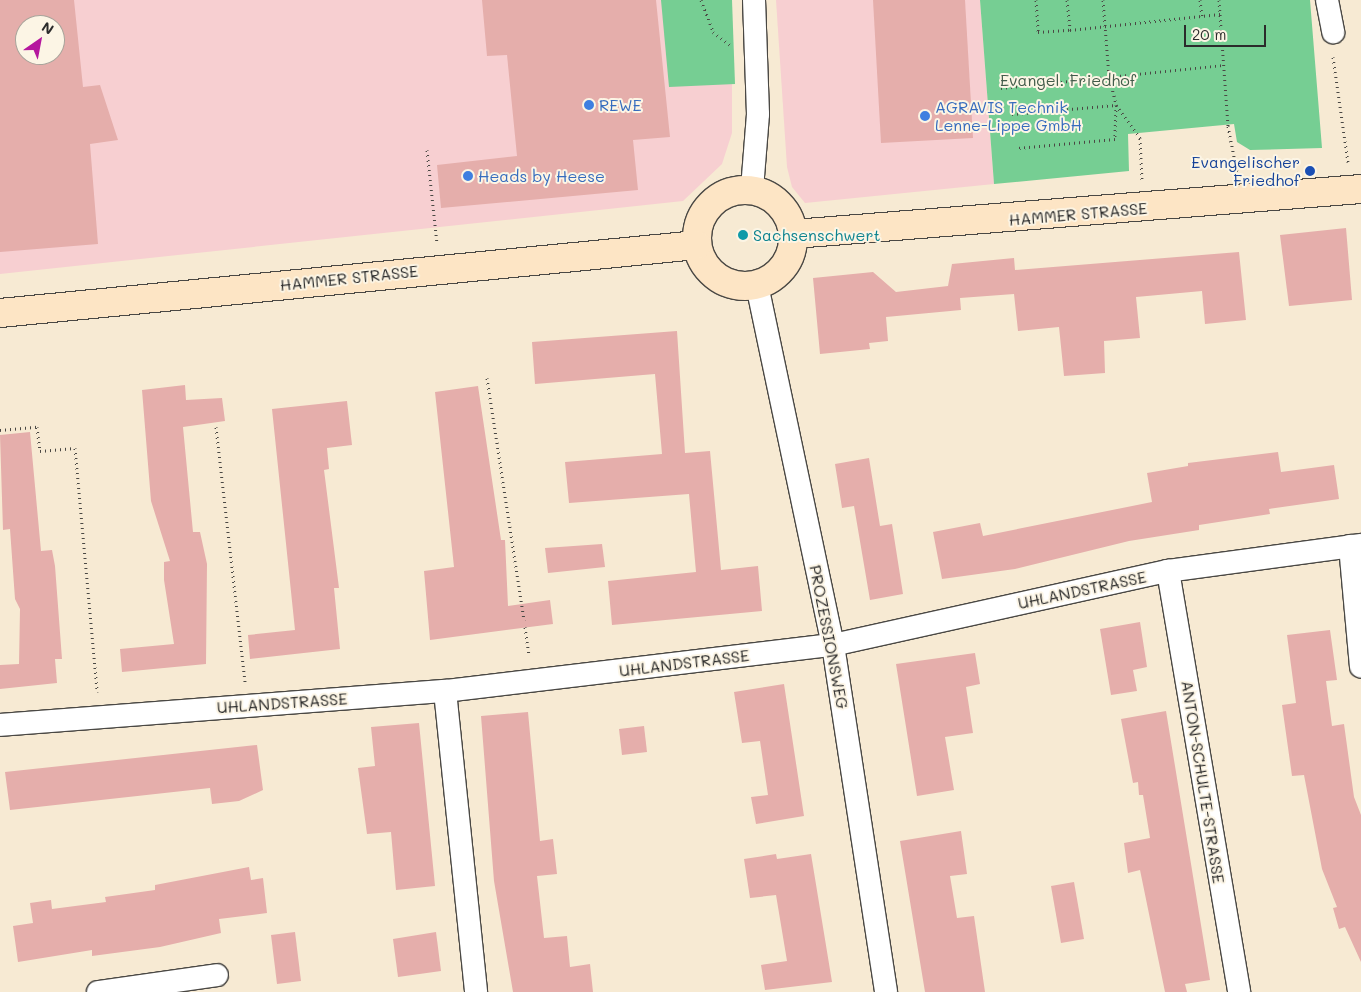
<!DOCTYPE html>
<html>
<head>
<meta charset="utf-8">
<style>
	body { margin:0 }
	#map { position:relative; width:1361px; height:992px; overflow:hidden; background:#f7ead3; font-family:Mali,sans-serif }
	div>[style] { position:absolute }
	.built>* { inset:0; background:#f7cfd1 }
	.green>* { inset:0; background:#76ce93 }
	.building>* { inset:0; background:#e5aeab }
	.path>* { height:3px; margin-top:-1.5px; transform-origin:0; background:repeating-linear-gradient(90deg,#4a4844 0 1px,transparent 0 5px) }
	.roads { filter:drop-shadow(1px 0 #4a4844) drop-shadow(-1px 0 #4a4844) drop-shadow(0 1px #4a4844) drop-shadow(0 -1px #4a4844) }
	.street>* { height:22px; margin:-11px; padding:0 11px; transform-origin:11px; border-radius:11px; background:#fff }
	.secondary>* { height:28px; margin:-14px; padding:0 14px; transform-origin:14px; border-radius:14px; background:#fde5c5 }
	.secondary>.ring { margin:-14px; padding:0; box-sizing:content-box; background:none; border:28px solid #fde5c5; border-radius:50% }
	.dots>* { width:14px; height:14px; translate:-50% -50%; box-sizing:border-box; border:2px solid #fcf5e5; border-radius:50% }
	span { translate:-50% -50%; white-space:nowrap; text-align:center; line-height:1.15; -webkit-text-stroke:4px #fcf5e5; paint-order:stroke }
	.park-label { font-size:16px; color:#425c4a }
	.shop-label { font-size:16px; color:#366cbe }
	.left { translate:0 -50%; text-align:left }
	.transit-label { font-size:16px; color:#164399 }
	.right { translate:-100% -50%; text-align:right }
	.street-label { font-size:16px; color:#2b2b2b }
	.culture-label { font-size:16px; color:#0d838f }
	.north { position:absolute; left:15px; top:15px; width:50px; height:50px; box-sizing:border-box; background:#fcf5e5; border:1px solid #a8a49b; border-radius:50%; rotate:33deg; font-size:14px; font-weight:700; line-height:20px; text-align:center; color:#2b2b2b }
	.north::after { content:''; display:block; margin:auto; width:18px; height:22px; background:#b5179e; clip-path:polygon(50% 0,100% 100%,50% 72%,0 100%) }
	.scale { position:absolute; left:1184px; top:25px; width:82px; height:22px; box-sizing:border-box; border:2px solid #2b2b2b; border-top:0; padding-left:6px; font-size:15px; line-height:18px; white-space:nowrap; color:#2b2b2b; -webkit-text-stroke:4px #fcf5e5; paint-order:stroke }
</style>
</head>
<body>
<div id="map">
	<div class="built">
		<div style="clip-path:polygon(evenodd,0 0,732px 0,732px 133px,722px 164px,683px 201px,0 274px,0 0,25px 25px,55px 25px,55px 55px,25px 55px,25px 25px)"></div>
		<div style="clip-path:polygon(776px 0,980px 0,994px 184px,805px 203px,792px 187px,787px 167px)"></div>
	</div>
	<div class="green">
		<div style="clip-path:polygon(661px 0,732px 0,735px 84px,669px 87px)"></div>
		<div style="clip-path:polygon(980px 0,1310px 0,1322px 148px,1250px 150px,1237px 142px,1234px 124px,1128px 134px,1129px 171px,994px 184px)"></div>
	</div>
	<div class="building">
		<div style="clip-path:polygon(evenodd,0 0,74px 0,83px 87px,100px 85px,118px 140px,90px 144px,98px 244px,0 252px,0 0,25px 25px,55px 25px,55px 55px,25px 55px,25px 25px)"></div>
		<div style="clip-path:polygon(482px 0,656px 0,670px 137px,633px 140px,638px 190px,441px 208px,437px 165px,517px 156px,507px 55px,487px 56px)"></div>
		<div style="clip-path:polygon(873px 0,965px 0,973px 138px,881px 143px)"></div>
		<div style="clip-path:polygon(1346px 228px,1352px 300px,1289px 306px,1280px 235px)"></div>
		<div style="clip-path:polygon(1239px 252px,1246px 320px,1205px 324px,1202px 291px,1136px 297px,1140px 338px,1104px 341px,1105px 373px,1064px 376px,1059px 327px,1018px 331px,1014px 294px,960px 298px,961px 310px,886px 317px,888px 341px,869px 343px,870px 349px,820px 354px,813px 278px,873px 272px,896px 292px,948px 286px,952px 264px,1014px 258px,1015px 270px)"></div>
		<div style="clip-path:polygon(677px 331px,685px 453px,710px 451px,721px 570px,758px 566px,762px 611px,612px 625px,608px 581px,696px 572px,689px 494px,569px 503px,565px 462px,662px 454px,655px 374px,535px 384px,532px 342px)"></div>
		<div style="clip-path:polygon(185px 385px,186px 400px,222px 398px,225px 421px,183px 427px,193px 532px,200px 532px,207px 564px,206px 664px,122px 672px,120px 649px,174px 644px,164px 580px,164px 562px,170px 561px,151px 501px,142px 390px)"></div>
		<div style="clip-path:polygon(478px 386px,501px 540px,505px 540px,508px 606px,550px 600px,553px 624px,430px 640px,424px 571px,454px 567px,435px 392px)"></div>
		<div style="clip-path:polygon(347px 401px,352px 445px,327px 448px,329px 469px,324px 470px,339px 588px,334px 588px,340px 649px,250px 659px,248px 635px,295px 630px,272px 409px)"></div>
		<div style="clip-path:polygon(30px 432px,41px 551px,52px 550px,55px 566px,62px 659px,55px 659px,57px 683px,0 689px,0 665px,19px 664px,20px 609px,15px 599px,10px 529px,3px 530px,0 435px)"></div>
		<div style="clip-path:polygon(1278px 452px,1281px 472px,1334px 465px,1339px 499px,1269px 509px,1270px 514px,1199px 525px,1199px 530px,1129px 541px,1015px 569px,942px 579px,933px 532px,980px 523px,983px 536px,1152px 502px,1147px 473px,1188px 466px,1188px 463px)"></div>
		<div style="clip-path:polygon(869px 458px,880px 526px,892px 524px,903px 594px,870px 600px,854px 506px,842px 508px,835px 464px)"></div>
		<div style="clip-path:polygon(602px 544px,605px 567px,548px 573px,545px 548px)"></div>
		<div style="clip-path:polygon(1140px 622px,1147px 667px,1133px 670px,1137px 691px,1111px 695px,1100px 629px)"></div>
		<div style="clip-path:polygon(1330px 630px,1337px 680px,1326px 681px,1332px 726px,1344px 724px,1354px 797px,1361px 815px,1361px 962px,1345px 927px,1339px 929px,1333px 908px,1337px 907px,1322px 869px,1304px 775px,1292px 776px,1282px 705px,1296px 703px,1287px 635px)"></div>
		<div style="clip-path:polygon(975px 653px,980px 684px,966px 687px,973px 733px,945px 737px,954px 790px,917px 796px,896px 664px)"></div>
		<div style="clip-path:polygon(784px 684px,804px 816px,756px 824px,751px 797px,768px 795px,760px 741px,742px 743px,734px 692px)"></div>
		<div style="clip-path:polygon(1166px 711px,1210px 980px,1185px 984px,1187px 992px,1165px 992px,1140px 870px,1128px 873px,1124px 843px,1150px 838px,1143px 795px,1139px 795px,1138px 782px,1133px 783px,1121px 719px)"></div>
		<div style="clip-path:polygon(528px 712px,540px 841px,553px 839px,557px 874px,537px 876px,544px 938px,567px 936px,570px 967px,590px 964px,593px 992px,513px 992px,494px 881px,481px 716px)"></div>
		<div style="clip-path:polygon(419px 723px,435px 886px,396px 890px,391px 832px,367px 834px,358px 768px,375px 766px,371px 727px)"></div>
		<div style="clip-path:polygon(644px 726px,647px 752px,622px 755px,619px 729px)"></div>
		<div style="clip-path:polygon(257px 745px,263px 790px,239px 801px,212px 804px,210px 788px,10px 810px,5px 772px)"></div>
		<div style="clip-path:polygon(961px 831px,967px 874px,950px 876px,957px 918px,974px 916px,985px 992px,925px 992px,900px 841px)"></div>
		<div style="clip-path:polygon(776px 854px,777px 859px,811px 854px,832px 982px,765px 990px,761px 965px,787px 961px,776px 895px,750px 898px,744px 859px)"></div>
		<div style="clip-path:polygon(249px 867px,251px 880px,263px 878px,267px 913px,219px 919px,221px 933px,160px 947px,92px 956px,92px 950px,18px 962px,13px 926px,33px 923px,30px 903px,51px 900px,52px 909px,106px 902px,105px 897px,155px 890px,155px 885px)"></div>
		<div style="clip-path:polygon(1074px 882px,1084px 939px,1061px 943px,1051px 886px)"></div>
		<div style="clip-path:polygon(295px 932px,301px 981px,277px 984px,271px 935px)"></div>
		<div style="clip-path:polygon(436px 932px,441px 971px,398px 977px,393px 939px)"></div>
	</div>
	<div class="path">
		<div style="left:701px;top:0;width:34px;rotate:69deg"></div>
		<div style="left:713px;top:32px;width:21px;rotate:37deg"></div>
		<div style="left:1036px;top:0;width:32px;rotate:86deg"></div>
		<div style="left:1038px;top:32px;width:32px;rotate:-4deg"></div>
		<div style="left:1067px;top:0;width:30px;rotate:84deg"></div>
		<div style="left:1070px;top:30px;width:151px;rotate:-6.1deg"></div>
		<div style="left:1103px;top:0;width:76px;rotate:85.5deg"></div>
		<div style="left:1109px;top:76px;width:30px;rotate:76deg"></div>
		<div style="left:1116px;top:105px;width:41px;rotate:54deg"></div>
		<div style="left:1140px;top:138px;width:42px;rotate:87.3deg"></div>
		<div style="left:1200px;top:0;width:16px;rotate:83deg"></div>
		<div style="left:1219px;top:0;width:126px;rotate:85.9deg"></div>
		<div style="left:1228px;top:126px;width:47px;rotate:78.9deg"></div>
		<div style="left:1333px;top:57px;width:106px;rotate:81.9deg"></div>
		<div style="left:1001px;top:88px;width:225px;rotate:-5.9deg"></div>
		<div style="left:1012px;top:114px;width:104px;rotate:-4.9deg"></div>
		<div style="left:1116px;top:105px;width:34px;rotate:92deg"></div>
		<div style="left:1115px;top:139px;width:98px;rotate:174.8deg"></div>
		<div style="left:427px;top:150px;width:95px;rotate:83.9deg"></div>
		<div style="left:487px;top:378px;width:245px;rotate:81.3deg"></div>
		<div style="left:216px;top:427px;width:258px;rotate:83.5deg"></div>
		<div style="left:0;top:430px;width:37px;rotate:-5deg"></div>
		<div style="left:37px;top:427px;width:24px;rotate:83deg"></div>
		<div style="left:40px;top:451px;width:35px;rotate:-5deg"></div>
		<div style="left:75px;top:448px;width:245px;rotate:84.8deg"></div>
		<div style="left:525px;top:627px;width:29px;rotate:82deg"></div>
	</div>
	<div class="roads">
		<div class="street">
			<div style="left:1327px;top:0;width:33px;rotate:79deg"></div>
			<div style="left:752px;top:189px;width:75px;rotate:-85.4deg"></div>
			<div style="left:758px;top:114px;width:114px;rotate:-92deg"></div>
			<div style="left:757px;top:285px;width:368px;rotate:78.1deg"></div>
			<div style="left:833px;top:645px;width:351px;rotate:81.3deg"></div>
			<div style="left:1350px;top:546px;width:121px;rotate:84.8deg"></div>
			<div style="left:1168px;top:571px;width:427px;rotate:80.4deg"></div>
			<div style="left:445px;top:691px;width:303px;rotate:84.1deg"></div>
			<div style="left:0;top:725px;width:446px;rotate:-4.4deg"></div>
			<div style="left:445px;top:691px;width:391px;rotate:-6.8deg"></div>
			<div style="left:833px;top:645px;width:343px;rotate:-12.5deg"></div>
			<div style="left:1168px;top:571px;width:195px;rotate:-7.7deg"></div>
			<div style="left:98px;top:992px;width:120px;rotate:-8.1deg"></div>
		</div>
		<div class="secondary">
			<div class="ring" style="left:697px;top:190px;width:68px;height:68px"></div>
			<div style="left:794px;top:234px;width:569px;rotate:-4.54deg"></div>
			<div style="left:0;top:313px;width:700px;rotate:-5.57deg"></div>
		</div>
	</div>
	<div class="dots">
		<div style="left:589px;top:105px;background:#3f7fe0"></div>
		<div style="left:925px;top:116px;background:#3f7fe0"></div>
		<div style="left:1310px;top:171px;background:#1a4fb4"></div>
		<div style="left:468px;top:176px;background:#3f7fe0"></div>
		<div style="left:743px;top:235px;background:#0f9aa8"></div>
	</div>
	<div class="park-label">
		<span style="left:1068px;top:80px">Evangel. Friedhof</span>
	</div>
	<div class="shop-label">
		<span class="left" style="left:599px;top:105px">REWE</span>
		<span class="left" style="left:935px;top:116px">AGRAVIS Technik<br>Lenne-Lippe GmbH</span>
		<span class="left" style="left:478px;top:176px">Heads by Heese</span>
	</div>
	<div class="transit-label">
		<span class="right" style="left:1300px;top:171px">Evangelischer<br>Friedhof</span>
	</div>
	<div class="street-label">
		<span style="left:1078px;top:214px;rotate:-5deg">HAMMER STRASSE</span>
		<span style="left:349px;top:278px;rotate:-6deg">HAMMER STRASSE</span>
		<span style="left:1082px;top:590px;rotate:-12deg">UHLANDSTRASSE</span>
		<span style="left:829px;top:637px;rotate:79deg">PROZESSIONSWEG</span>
		<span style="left:684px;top:663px;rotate:-7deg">UHLANDSTRASSE</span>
		<span style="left:282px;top:703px;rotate:-4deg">UHLANDSTRASSE</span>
		<span style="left:1203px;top:782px;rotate:81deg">ANTON-SCHULTE-STRASSE</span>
	</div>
	<div class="culture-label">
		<span class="left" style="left:753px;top:235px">Sachsenschwert</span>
	</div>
	<div class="north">N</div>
	<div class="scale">20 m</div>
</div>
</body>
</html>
